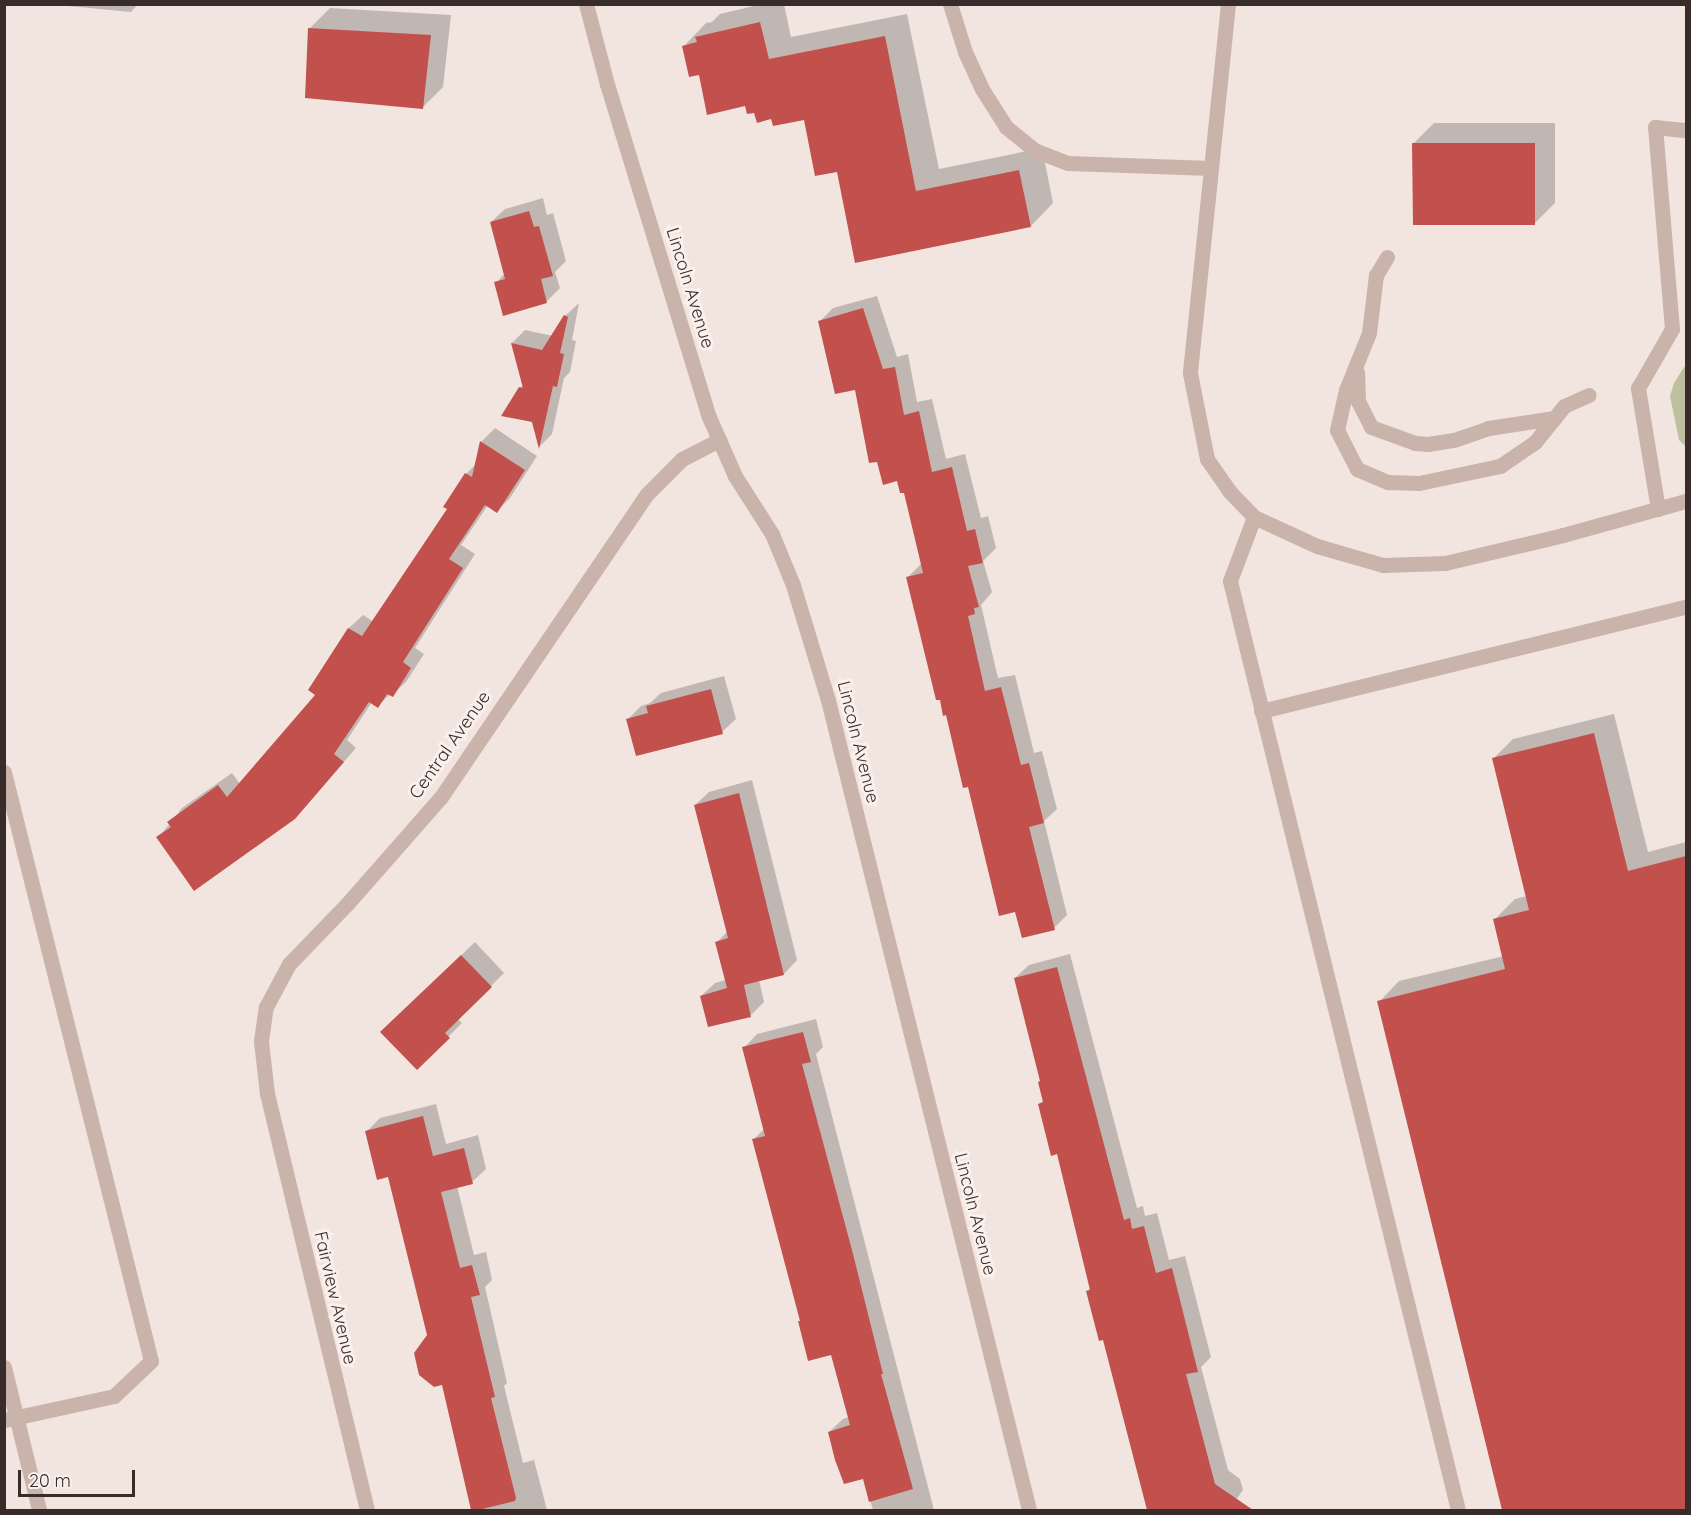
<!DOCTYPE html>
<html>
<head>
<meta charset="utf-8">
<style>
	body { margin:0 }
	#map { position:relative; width:1691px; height:1515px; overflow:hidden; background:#f2e5df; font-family:Quicksand,sans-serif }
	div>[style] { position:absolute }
	.green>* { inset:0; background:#bdc19f }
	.shadow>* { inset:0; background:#0003 }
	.building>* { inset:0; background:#c2514d }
	.service>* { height:15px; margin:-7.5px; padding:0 7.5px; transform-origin:7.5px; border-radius:7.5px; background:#cab3ab }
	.minor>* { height:15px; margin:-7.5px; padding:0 7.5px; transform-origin:7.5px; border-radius:7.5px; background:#cab3ab }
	span { translate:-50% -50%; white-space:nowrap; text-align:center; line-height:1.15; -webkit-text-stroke:6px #faf0ec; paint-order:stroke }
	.street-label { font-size:18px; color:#382c2a }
	.frame { position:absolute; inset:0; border:6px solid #382c2a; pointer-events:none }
	.scale { position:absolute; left:18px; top:1470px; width:117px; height:27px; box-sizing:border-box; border:3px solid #382c2a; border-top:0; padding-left:8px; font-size:18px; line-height:21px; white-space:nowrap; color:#382c2a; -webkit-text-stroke:4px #faf0ec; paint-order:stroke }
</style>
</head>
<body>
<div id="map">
	<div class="green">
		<div style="clip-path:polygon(1686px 364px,1686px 447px,1679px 440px,1670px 396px,1674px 383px)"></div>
	</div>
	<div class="shadow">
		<div style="clip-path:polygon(47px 4px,138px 4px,131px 12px)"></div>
		<div style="clip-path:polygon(762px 4px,784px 4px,791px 37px,907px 14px,939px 169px,1042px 148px,1053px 203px,1031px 226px,838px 170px,805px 119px,772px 118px,755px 111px,700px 73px,684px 46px,706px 23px,712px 22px,720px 14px)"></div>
		<div style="clip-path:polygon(330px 8px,451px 15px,443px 87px,423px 107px,310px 28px)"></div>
		<div style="clip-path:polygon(1434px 123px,1555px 123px,1555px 203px,1535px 223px,1414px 143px)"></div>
		<div style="clip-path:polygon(543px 198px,547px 215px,553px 213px,566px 261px,555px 272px,560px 288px,546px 302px,496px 283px,505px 273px,491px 222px,505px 209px)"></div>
		<div style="clip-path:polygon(877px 296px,897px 357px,908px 354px,917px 402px,932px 399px,946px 459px,965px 454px,981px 518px,988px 516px,996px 548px,983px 561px,992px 592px,981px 605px,998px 678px,1015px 675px,1034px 753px,1042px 751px,1057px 809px,1044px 821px,1067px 915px,1054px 928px,1016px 910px,969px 785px,908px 577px,922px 563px,905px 491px,856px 389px,820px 321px,833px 308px)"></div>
		<div style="clip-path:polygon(579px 303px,572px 340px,576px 341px,570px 372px,564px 378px,552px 434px,540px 446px,520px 388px,523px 385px,512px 343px,525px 330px,553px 336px,565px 316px)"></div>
		<div style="clip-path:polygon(495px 428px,537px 456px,510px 498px,497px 511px,488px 505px,461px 545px,475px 554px,415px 648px,424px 654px,406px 682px,392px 695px,390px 694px,378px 706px,372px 702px,347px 740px,356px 748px,294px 818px,158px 838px,182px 808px,232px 773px,240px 784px,317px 694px,310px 690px,349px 628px,363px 615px,374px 622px,449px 509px,445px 507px,466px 474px,477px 463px,482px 441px)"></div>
		<div style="clip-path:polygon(724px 676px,736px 719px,722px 732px,628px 719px,641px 706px,650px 703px,661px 693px)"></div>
		<div style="clip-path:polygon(1614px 714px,1648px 852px,1686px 842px,1686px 1510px,1504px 1510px,1379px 1002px,1399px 981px,1504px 956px,1495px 919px,1515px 899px,1527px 896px,1493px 759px,1513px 739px)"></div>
		<div style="clip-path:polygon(752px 780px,797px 960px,784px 974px,759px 980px,764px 1002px,751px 1015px,709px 1026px,701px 996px,715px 983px,726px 980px,717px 942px,728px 931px,695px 805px,709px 792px)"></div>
		<div style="clip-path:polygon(475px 942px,504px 973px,458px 1019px,462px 1023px,417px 1068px,396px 1019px)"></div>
		<div style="clip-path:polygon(1070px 954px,1137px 1208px,1143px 1206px,1145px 1216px,1157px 1213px,1169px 1260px,1185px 1256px,1211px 1357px,1201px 1367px,1228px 1470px,1240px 1479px,1243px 1490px,1229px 1510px,1149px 1510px,1104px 1338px,1087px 1291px,1091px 1288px,1058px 1152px,1040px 1104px,1044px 1100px,1041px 1080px,1015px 978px,1029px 965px)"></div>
		<div style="clip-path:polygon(816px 1019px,823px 1047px,816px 1054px,934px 1510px,873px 1510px,864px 1478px,829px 1432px,843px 1419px,849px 1417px,832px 1353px,802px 1320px,753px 1140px,765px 1128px,744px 1048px,757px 1034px)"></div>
		<div style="clip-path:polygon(436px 1104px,446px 1144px,478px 1135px,486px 1169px,472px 1182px,457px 1186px,474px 1255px,486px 1252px,492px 1280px,485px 1287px,507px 1383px,504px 1386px,523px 1463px,534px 1460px,547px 1510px,473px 1510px,444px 1383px,428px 1336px,389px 1176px,367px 1131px,380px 1118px)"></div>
	</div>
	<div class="building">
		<div style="clip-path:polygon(760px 22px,769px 59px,885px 36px,916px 191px,1019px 170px,1031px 227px,855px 263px,837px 172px,815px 176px,804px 120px,773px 126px,771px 119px,757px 123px,754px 113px,747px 114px,745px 106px,707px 115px,699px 75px,689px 77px,682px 46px,697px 42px,695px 37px)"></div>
		<div style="clip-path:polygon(308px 28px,431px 35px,423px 109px,305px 98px)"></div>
		<div style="clip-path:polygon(1412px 143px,1535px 143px,1535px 225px,1413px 225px)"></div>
		<div style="clip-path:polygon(529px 211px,534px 227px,539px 226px,553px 276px,541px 279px,547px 303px,503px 316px,494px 282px,505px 279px,490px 222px)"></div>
		<div style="clip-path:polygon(863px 308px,883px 369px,895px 367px,904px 415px,919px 411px,932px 472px,952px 467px,967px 531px,975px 529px,983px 563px,968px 566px,979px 607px,974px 608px,975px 614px,968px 616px,985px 691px,1001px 687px,1021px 765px,1029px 763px,1044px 823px,1029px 827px,1055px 930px,1022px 938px,1015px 912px,999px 916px,968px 787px,963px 788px,946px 715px,943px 716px,940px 700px,936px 700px,906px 577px,923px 573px,904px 493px,900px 493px,897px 481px,883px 485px,877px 462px,869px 463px,855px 390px,835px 394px,818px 321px)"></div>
		<div style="clip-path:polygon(564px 315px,568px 317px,560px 353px,564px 354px,557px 387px,553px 386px,539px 449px,532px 422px,501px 416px,519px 387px,523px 388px,511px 343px,542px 350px)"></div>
		<div style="clip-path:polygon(480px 441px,525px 470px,497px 513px,485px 505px,449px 559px,463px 568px,403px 662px,411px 668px,393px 697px,387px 694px,378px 708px,369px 702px,334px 754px,344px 762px,295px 819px,194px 891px,156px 837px,171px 827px,167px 822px,218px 785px,227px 797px,315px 695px,308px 690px,348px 628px,362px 636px,447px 509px,443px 507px,465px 473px,472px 477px)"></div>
		<div style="clip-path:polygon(711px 689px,723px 734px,636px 756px,626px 719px,648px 713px,646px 706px)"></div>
		<div style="clip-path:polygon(1594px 733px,1628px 871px,1686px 856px,1686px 1510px,1502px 1510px,1377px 1001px,1505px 969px,1493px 919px,1529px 910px,1492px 758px)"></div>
		<div style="clip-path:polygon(739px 793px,784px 975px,744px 985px,751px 1017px,708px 1027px,700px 996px,727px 988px,715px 942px,728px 938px,694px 805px)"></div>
		<div style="clip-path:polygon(461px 955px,492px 987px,445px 1033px,450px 1038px,417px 1070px,380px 1032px)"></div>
		<div style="clip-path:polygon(1057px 967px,1124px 1220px,1130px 1218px,1132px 1229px,1144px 1226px,1156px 1273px,1172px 1268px,1198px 1372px,1186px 1374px,1215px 1484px,1253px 1510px,1147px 1510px,1103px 1340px,1099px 1341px,1086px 1291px,1090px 1290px,1057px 1154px,1051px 1156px,1038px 1104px,1043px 1102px,1038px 1082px,1040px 1081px,1014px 978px)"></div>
		<div style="clip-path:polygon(803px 1032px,811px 1062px,802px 1064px,853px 1254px,883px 1374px,881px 1374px,913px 1489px,869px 1502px,863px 1479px,844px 1484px,835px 1460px,828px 1432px,850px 1425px,831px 1355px,808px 1361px,798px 1321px,800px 1321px,752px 1139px,765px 1136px,742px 1047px)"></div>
		<div style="clip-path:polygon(423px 1116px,433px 1156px,464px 1148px,473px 1184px,441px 1192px,460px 1268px,472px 1265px,480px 1295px,471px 1297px,495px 1397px,491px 1398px,516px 1498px,515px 1501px,478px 1510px,471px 1510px,442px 1385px,434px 1387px,419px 1375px,414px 1353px,427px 1335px,388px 1177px,377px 1180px,365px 1131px)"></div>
	</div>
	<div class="service">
		<div style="left:950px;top:4px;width:50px;rotate:72.6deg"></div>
		<div style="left:965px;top:52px;width:41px;rotate:65.3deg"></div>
		<div style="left:982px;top:89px;width:45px;rotate:57.7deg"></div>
		<div style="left:1006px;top:127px;width:36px;rotate:39deg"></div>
		<div style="left:1034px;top:150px;width:36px;rotate:21deg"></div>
		<div style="left:1068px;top:163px;width:143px;rotate:2deg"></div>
		<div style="left:1228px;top:4px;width:371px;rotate:95.9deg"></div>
		<div style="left:1190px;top:373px;width:88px;rotate:78.8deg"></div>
		<div style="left:1207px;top:459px;width:39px;rotate:55deg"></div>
		<div style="left:1229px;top:491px;width:36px;rotate:46deg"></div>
		<div style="left:1254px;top:517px;width:69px;rotate:24.7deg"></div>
		<div style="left:1317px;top:546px;width:69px;rotate:16.1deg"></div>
		<div style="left:1383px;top:565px;width:62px;rotate:-1.8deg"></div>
		<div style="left:1445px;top:563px;width:121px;rotate:-13.3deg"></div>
		<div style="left:1563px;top:535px;width:128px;rotate:-15.5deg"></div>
		<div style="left:1387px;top:257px;width:21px;rotate:121deg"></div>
		<div style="left:1376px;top:275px;width:58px;rotate:96.9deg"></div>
		<div style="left:1369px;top:333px;width:61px;rotate:112deg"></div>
		<div style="left:1346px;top:390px;width:41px;rotate:102.7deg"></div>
		<div style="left:1337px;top:430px;width:44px;rotate:62.9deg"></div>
		<div style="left:1357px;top:469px;width:34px;rotate:23deg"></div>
		<div style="left:1388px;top:482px;width:31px;rotate:2deg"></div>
		<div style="left:1419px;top:483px;width:83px;rotate:-11.9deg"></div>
		<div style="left:1500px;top:466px;width:42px;rotate:-34.4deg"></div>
		<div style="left:1535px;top:442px;width:46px;rotate:-51.1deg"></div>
		<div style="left:1564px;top:406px;width:27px;rotate:-24deg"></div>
		<div style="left:1357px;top:372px;width:29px;rotate:88deg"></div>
		<div style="left:1358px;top:401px;width:29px;rotate:63deg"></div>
		<div style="left:1371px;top:427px;width:47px;rotate:20deg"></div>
		<div style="left:1415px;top:443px;width:13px;rotate:4deg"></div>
		<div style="left:1428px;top:444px;width:26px;rotate:-9deg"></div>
		<div style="left:1454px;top:440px;width:36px;rotate:-19deg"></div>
		<div style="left:1488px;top:428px;width:67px;rotate:-8.6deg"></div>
		<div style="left:1658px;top:509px;width:123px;rotate:-99.4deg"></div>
		<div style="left:1638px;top:388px;width:68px;rotate:-60deg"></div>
		<div style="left:1672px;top:329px;width:203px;rotate:-94.8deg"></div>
		<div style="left:1655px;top:127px;width:31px;rotate:6deg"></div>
		<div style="left:1254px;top:517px;width:68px;rotate:110.6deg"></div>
		<div style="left:1230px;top:581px;width:957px;rotate:76.21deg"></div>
		<div style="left:1261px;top:711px;width:438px;rotate:-13.8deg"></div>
		<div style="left:4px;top:772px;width:607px;rotate:75.99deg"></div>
		<div style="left:151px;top:1361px;width:51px;rotate:136.6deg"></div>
		<div style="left:114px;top:1396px;width:113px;rotate:167.7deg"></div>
		<div style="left:4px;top:1367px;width:147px;rotate:76.2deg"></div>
	</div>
	<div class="minor">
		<div style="left:586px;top:4px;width:83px;rotate:75.3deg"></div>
		<div style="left:607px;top:84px;width:348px;rotate:73deg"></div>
		<div style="left:709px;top:417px;width:64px;rotate:66.2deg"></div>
		<div style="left:735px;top:476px;width:69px;rotate:57.5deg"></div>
		<div style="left:772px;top:534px;width:55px;rotate:67.6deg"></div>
		<div style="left:793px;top:585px;width:120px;rotate:73.1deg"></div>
		<div style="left:828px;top:700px;width:835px;rotate:76.06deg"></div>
		<div style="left:367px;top:1510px;width:428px;rotate:-103.5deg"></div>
		<div style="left:267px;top:1094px;width:53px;rotate:-96.5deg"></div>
		<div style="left:261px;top:1041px;width:34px;rotate:-82deg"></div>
		<div style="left:266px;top:1007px;width:49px;rotate:-61.9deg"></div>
		<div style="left:289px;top:964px;width:83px;rotate:-46deg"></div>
		<div style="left:347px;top:904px;width:142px;rotate:-48.7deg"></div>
		<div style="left:441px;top:797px;width:366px;rotate:-55.8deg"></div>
		<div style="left:647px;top:494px;width:49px;rotate:-45deg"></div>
		<div style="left:682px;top:459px;width:42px;rotate:-27.2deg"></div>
	</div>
	<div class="street-label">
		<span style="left:690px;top:288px;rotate:73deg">Lincoln Avenue</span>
		<span style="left:858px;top:742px;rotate:76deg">Lincoln Avenue</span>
		<span style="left:450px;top:745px;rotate:-55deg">Central Avenue</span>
		<span style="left:975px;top:1214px;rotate:76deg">Lincoln Avenue</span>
		<span style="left:335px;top:1298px;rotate:77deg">Fairview Avenue</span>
	</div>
	<div class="frame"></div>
	<div class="scale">20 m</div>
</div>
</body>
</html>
